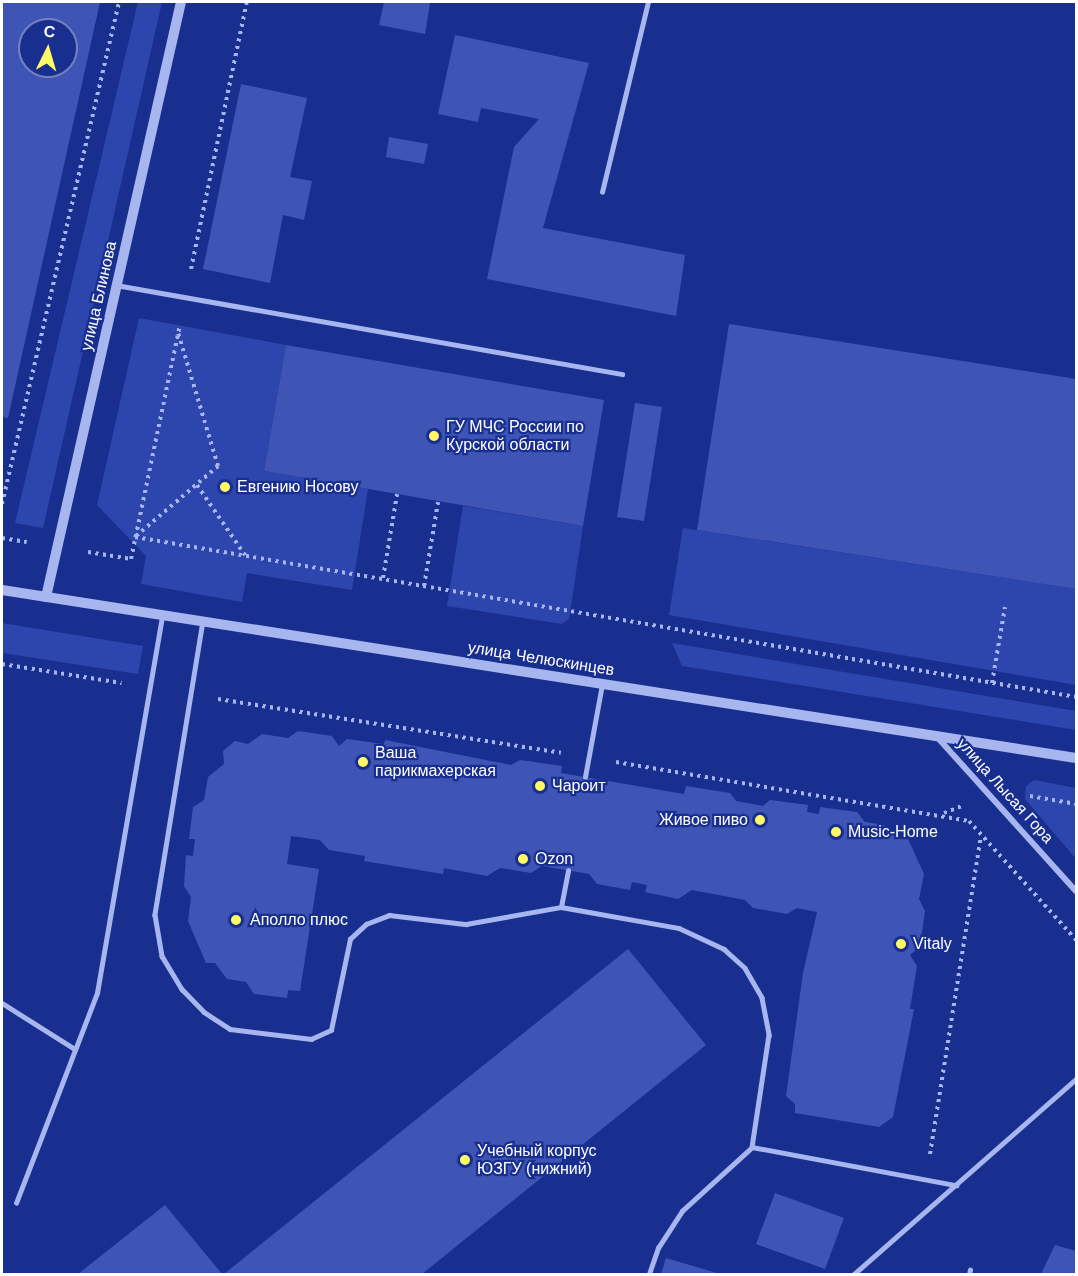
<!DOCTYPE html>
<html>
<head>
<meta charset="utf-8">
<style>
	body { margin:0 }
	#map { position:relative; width:1078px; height:1276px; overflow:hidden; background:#192f90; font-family:Helvetica,sans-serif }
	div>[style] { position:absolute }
	.green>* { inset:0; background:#2c46ae }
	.building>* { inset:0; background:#3e55b6 }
	.path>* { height:4px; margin-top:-2px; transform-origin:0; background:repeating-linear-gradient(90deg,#a7b6ef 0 3px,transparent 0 7.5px) }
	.service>* { height:4.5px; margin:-2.25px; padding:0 2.25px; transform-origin:2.25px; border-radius:2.25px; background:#a7b6ef }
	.minor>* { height:6px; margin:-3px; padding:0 3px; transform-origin:3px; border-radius:3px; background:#a7b6ef }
	.tertiary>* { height:10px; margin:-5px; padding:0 5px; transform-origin:5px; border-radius:5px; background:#a7b6ef }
	.dots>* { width:16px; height:16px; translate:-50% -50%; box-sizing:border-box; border:3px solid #192f90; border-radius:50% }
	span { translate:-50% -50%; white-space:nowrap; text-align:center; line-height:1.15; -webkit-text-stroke:4.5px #192f90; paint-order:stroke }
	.street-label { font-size:16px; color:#fff }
	.poi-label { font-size:16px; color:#fff }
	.left { translate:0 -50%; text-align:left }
	.right { translate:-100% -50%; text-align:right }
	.frame { position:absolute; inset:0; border:3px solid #fff; pointer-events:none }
	.north { position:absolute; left:18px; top:18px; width:60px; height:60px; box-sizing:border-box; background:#192f90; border:2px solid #7582bc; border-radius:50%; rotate:5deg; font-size:16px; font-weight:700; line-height:24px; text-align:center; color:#fff }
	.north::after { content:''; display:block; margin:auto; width:21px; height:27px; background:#fff965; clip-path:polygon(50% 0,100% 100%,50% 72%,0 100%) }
</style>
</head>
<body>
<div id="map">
	<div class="green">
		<div style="clip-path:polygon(138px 2px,162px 2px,43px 528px,15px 523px)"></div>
		<div style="clip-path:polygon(139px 318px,286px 345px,264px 471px,368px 489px,352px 590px,247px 573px,242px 602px,141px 584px,146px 556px,97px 505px)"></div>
		<div style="clip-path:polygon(463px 506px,583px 526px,569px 619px,562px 624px,447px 606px)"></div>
		<div style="clip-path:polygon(683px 528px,1076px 589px,1076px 685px,669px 615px)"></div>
		<div style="clip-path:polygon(2px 623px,143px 646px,138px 674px,2px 653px)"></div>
		<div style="clip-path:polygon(672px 643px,1076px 711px,1076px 730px,682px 666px)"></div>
		<div style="clip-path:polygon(1034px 780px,1076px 788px,1076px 859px,1025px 799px,1026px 786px)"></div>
	</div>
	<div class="building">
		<div style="clip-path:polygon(evenodd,3px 2px,100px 2px,8px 418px,2px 417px,3px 2px,30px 30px,66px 30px,66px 66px,30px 66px,30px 30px)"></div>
		<div style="clip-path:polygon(384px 2px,430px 3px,425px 34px,379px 25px)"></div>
		<div style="clip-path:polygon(455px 35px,589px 63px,543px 228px,685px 255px,676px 316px,487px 279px,514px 147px,539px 119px,481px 108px,478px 122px,438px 114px)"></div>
		<div style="clip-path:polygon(241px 84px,307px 98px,290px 177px,312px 181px,304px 220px,283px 215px,270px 283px,203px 269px)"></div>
		<div style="clip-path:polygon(389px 137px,428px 144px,424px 164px,386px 157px)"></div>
		<div style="clip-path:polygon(729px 324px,1076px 379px,1076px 589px,697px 530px)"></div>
		<div style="clip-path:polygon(286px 345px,604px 400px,583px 526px,264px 471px)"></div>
		<div style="clip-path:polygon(635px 403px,662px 407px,644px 521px,617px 517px)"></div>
		<div style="clip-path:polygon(298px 731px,332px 736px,339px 746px,347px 739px,384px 744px,385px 740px,511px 765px,520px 760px,562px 766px,561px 773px,684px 794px,686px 786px,730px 793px,736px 801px,763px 806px,770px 800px,808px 805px,807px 812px,819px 814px,820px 807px,857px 812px,865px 822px,884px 825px,897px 839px,908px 839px,924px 874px,919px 899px,925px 911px,920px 946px,910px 955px,917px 966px,910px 1009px,914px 1009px,893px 1117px,879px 1127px,795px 1113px,795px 1104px,786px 1096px,803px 973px,817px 912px,797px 908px,787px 914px,753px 908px,745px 900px,692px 890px,678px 899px,645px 892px,647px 885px,632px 882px,630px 890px,597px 884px,589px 874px,542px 866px,531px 873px,500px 868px,487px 876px,444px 868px,443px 874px,364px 861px,365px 856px,329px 850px,320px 840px,291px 836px,287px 864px,319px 869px,300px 991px,288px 990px,287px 998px,254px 994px,246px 982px,227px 979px,215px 963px,206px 963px,188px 921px,191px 897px,184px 886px,186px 855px,193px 856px,195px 839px,189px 839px,193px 807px,204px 800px,208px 777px,224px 764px,223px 751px,235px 741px,248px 744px,262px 734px,288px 738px)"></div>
		<div style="clip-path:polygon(628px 949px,706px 1045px,422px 1274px,224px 1274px)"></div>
		<div style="clip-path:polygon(775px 1193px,844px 1218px,825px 1269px,756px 1244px)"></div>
		<div style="clip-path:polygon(165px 1205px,222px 1274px,78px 1274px)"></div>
		<div style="clip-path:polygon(1055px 1245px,1076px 1251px,1076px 1274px,1041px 1274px)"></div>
		<div style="clip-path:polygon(666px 1258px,720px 1274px,661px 1274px)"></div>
	</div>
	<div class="path">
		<div style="left:191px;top:269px;width:273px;rotate:-78.2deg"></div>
		<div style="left:197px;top:485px;width:85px;rotate:55.6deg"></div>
		<div style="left:2px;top:504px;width:515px;rotate:-76.88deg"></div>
		<div style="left:136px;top:536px;width:108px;rotate:-40.5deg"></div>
		<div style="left:218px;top:466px;width:139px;rotate:-106.7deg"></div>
		<div style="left:135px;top:537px;width:955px;rotate:9.65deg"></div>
		<div style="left:2px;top:538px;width:25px;rotate:9deg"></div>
		<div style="left:88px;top:552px;width:44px;rotate:9.2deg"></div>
		<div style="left:131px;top:559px;width:240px;rotate:-78.2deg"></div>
		<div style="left:383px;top:578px;width:85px;rotate:-80.5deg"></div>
		<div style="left:424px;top:586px;width:85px;rotate:-80.5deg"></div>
		<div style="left:2px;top:664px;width:121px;rotate:9deg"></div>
		<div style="left:992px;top:683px;width:77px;rotate:-80.3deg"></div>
		<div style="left:218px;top:699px;width:347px;rotate:8.9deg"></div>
		<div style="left:616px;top:762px;width:358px;rotate:9.5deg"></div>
		<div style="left:969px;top:821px;width:160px;rotate:48deg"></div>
		<div style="left:1030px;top:796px;width:47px;rotate:9.9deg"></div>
		<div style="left:944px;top:813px;width:19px;rotate:-21deg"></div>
		<div style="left:930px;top:1154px;width:322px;rotate:-80.9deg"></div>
	</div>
	<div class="service">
		<div style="left:602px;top:192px;width:195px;rotate:-76.4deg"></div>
		<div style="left:116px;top:285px;width:514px;rotate:9.98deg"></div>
		<div style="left:203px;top:621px;width:298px;rotate:99.3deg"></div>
		<div style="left:155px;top:915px;width:42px;rotate:80.3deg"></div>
		<div style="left:162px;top:956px;width:39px;rotate:59deg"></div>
		<div style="left:182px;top:989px;width:32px;rotate:46deg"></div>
		<div style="left:204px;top:1012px;width:31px;rotate:33deg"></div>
		<div style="left:230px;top:1029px;width:82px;rotate:7deg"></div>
		<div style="left:311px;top:1039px;width:22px;rotate:-24deg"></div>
		<div style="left:331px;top:1030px;width:93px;rotate:-78.2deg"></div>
		<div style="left:350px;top:939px;width:22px;rotate:-43deg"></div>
		<div style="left:366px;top:924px;width:25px;rotate:-21deg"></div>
		<div style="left:389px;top:915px;width:78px;rotate:6.7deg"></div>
		<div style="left:466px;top:924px;width:97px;rotate:-10.1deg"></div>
		<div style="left:561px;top:907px;width:120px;rotate:10.1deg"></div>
		<div style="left:679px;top:928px;width:50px;rotate:25deg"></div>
		<div style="left:724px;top:949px;width:28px;rotate:42deg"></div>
		<div style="left:745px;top:968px;width:34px;rotate:60deg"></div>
		<div style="left:762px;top:998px;width:38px;rotate:79deg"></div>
		<div style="left:769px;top:1035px;width:113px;rotate:98.6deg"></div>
		<div style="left:752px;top:1147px;width:208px;rotate:10.6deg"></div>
		<div style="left:585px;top:777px;width:95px;rotate:-79.6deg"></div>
		<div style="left:561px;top:907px;width:37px;rotate:-79deg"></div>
		<div style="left:2px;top:1003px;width:86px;rotate:32.2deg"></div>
		<div style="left:16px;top:1203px;width:225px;rotate:-68.9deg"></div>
		<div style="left:97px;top:993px;width:384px;rotate:-80.2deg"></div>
		<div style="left:649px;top:1274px;width:28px;rotate:-71deg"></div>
		<div style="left:658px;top:1248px;width:44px;rotate:-57deg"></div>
		<div style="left:682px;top:1211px;width:95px;rotate:-42.4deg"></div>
		<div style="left:854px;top:1274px;width:295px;rotate:-41.3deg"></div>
		<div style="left:969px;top:1274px;width:4px;rotate:-76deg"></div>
	</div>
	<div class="minor">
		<div style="left:938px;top:738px;width:206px;rotate:48deg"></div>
	</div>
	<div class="tertiary">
		<div style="left:2px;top:590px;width:1087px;rotate:8.89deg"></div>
		<div style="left:46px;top:597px;width:610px;rotate:-77.22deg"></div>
	</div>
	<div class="dots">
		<div style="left:434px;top:436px;background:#fff965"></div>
		<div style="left:225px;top:487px;background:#fff965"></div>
		<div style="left:363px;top:762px;background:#fff965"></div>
		<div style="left:540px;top:786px;background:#fff965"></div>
		<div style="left:760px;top:820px;background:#fff965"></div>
		<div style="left:836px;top:832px;background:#fff965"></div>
		<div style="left:523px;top:859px;background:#fff965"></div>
		<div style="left:236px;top:920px;background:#fff965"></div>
		<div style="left:901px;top:944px;background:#fff965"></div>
		<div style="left:465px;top:1160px;background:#fff965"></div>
	</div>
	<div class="street-label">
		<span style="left:99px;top:296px;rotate:-77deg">улица Блинова</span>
		<span style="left:541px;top:659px;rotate:9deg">улица Челюскинцев</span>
		<span style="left:1005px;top:791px;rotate:48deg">улица Лысая Гора</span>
	</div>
	<div class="poi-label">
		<span class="left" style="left:446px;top:436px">ГУ МЧС России по<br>Курской области</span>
		<span class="left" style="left:237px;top:487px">Евгению Носову</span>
		<span class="left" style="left:375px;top:762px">Ваша<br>парикмахерская</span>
		<span class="left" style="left:552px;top:786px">Чароит</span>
		<span class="right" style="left:748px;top:820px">Живое пиво</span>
		<span class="left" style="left:848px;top:832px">Music-Home</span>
		<span class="left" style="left:535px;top:859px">Ozon</span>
		<span class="left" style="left:250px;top:920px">Аполло плюс</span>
		<span class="left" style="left:913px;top:944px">Vitaly</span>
		<span class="left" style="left:477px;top:1160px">Учебный корпус<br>ЮЗГУ (нижний)</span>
	</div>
	<div class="frame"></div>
	<div class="north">С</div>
</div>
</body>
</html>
